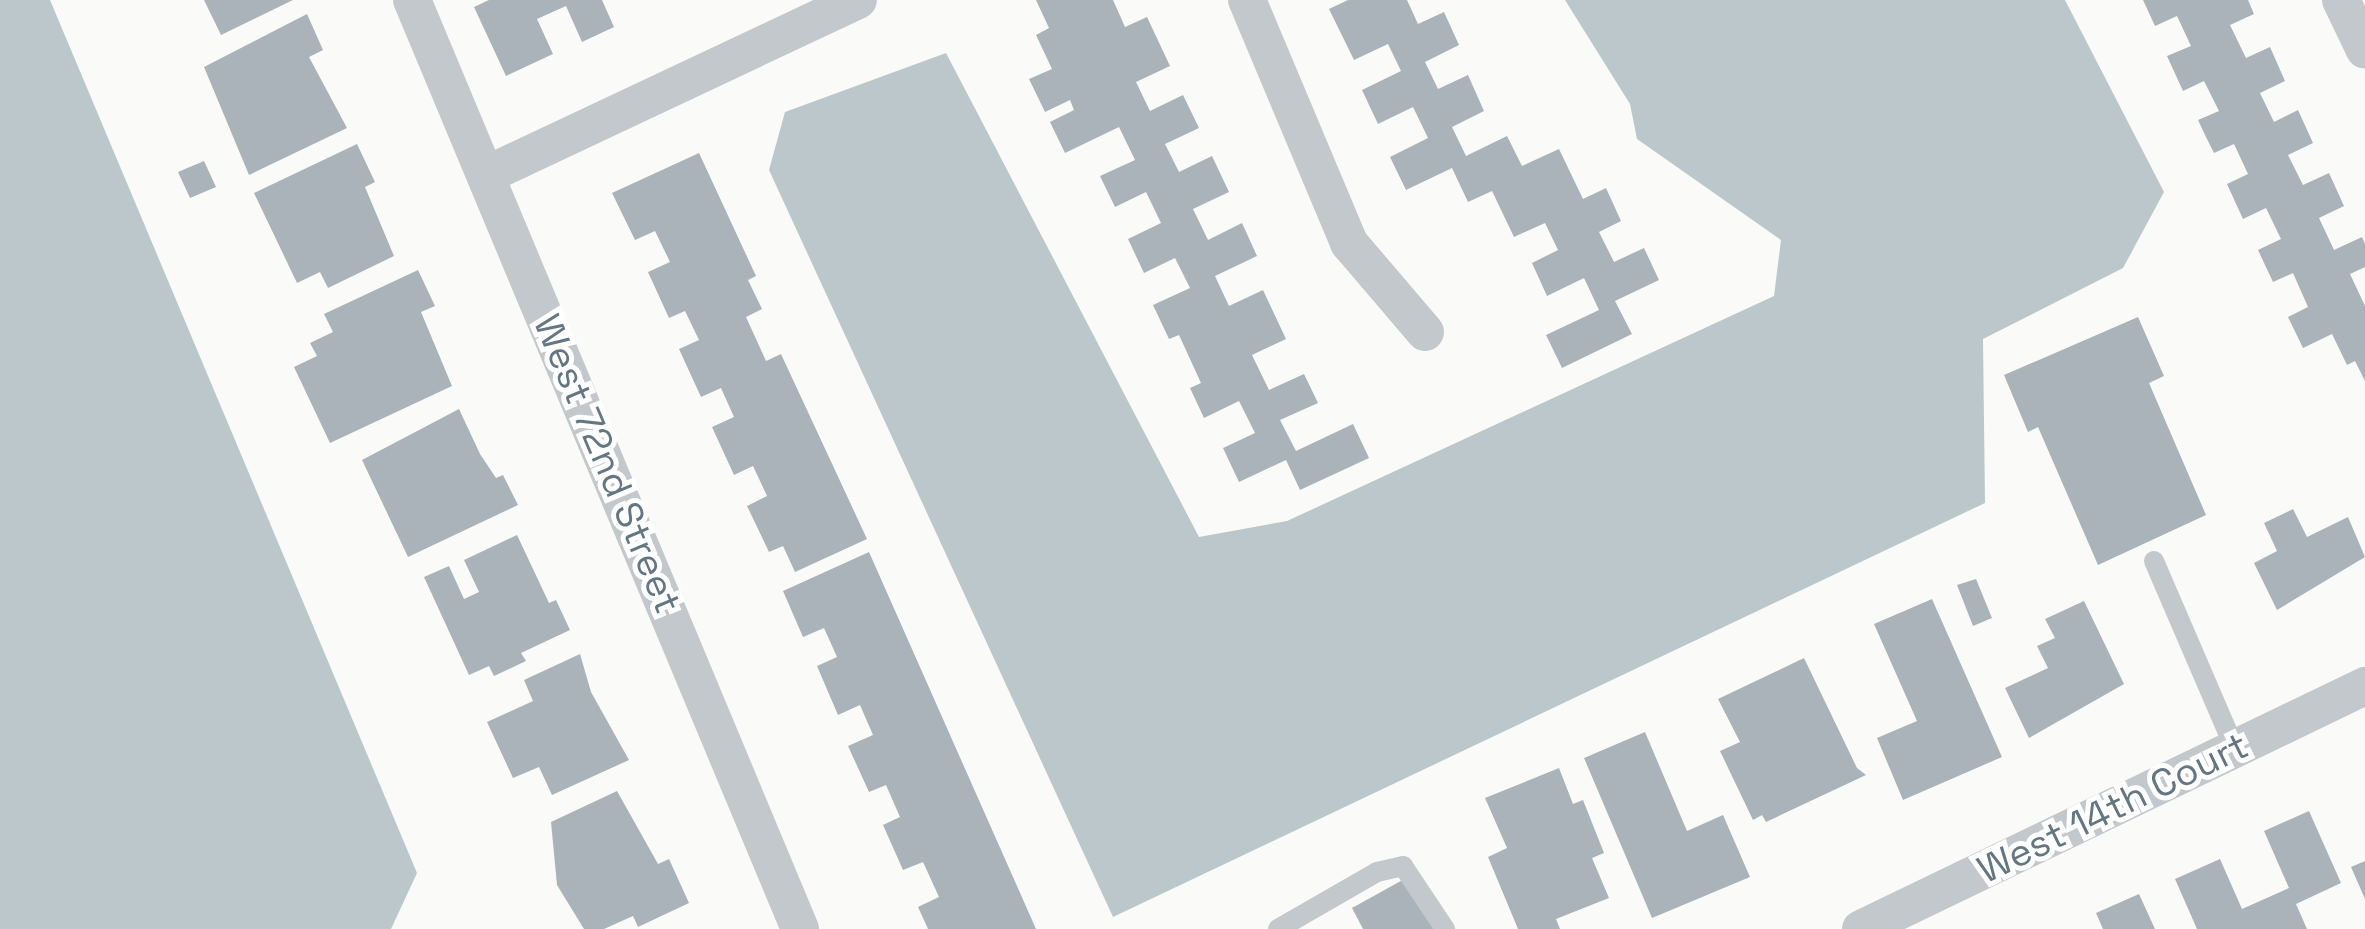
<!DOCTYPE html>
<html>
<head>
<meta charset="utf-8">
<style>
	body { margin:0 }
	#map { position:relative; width:2365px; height:929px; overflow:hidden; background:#fafaf8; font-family:"Space Grotesk",sans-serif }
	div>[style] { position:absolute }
	.water>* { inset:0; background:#bbc7cb }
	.building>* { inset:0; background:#aab3b9 }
	.service>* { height:20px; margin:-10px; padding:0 10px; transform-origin:10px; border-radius:10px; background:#c3c8cc }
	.minor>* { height:38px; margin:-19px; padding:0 19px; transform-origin:19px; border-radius:19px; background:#c3c8cc }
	span { translate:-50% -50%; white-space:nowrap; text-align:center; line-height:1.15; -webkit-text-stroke:10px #fff; paint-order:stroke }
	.street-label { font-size:38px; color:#657683 }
</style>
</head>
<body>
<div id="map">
	<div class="water">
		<div style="clip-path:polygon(0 0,50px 0,417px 873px,391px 929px,0 929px)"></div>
		<div style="clip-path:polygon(1565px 0,2065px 0,2164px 192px,2123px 268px,1983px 339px,1985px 503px,1113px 917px,769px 170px,785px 112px,946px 53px,1199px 537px,1287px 521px,1774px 296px,1781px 240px,1637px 139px,1630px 104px)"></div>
	</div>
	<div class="building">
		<div style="clip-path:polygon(204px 0,293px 0,221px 35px)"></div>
		<div style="clip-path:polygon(489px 0,602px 0,614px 27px,582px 42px,566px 6px,537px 19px,553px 54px,506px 76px,474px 7px)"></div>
		<div style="clip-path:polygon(1036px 0,1113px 0,1125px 27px,1147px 17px,1170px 66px,1136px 82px,1150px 111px,1183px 95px,1199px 128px,1165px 144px,1179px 172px,1212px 156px,1229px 192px,1193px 209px,1208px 240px,1242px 223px,1257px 256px,1215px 276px,1229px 306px,1263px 290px,1286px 339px,1252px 355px,1269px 390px,1304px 374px,1318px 403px,1280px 420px,1296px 451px,1353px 424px,1369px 458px,1300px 490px,1286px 460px,1239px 482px,1223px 448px,1255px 433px,1239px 401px,1204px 418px,1190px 388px,1201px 383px,1179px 335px,1169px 339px,1153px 305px,1190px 288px,1175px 258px,1144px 273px,1128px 239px,1161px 223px,1146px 192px,1115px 207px,1100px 176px,1135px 160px,1119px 127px,1065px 153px,1050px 122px,1074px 110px,1070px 100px,1045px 112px,1029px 79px,1052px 69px,1036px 35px,1049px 28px)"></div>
		<div style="clip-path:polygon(1348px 0,1407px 0,1418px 24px,1444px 12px,1459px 45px,1425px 62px,1438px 89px,1468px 75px,1484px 111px,1452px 127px,1466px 156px,1507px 136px,1522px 166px,1559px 149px,1583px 199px,1606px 188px,1621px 221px,1599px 232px,1614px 262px,1644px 248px,1659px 280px,1615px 301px,1632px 334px,1562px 368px,1546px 335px,1599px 310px,1584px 278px,1547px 296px,1532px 263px,1558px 250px,1545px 223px,1514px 237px,1492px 191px,1468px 202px,1452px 168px,1406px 190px,1390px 157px,1428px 138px,1413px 107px,1378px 124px,1362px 90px,1401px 71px,1388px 44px,1354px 60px,1329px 9px)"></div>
		<div style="clip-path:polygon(2143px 0,2248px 0,2254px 14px,2230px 25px,2246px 58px,2270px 47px,2285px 81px,2260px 93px,2274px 122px,2298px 110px,2313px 143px,2288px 155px,2303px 185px,2329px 173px,2344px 206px,2319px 218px,2334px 250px,2362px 237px,2365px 244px,2365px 267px,2350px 274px,2365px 306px,2365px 381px,2355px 361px,2347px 365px,2332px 334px,2303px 348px,2288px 317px,2308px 307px,2293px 273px,2273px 282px,2258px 250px,2281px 239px,2266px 208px,2243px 219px,2227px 184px,2248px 174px,2234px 144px,2214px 153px,2205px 135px,2198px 120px,2219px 111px,2204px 81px,2183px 91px,2167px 56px,2191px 46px,2177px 16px,2155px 26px)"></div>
		<div style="clip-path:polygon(307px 14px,323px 50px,309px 57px,347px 128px,249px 175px,204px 67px)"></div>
		<div style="clip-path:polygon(357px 144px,375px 182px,365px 187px,394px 256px,328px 288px,320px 272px,297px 283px,254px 193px)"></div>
		<div style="clip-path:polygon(699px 153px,756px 276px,748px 280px,762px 309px,746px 317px,766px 361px,781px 354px,867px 539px,795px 572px,783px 546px,769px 552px,747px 506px,767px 496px,753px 466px,734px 475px,712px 427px,734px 417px,721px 388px,701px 397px,679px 349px,699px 340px,685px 311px,669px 318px,648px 272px,670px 262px,655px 231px,635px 240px,612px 193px)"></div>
		<div style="clip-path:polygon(204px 161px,216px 187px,190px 198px,178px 172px)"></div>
		<div style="clip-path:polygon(418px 270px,435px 306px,421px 312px,452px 386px,330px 443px,294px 367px,317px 356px,310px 343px,333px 332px,324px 314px)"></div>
		<div style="clip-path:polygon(2138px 317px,2164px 376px,2149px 383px,2206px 515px,2098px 565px,2038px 427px,2028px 432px,2004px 375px)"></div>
		<div style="clip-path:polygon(459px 409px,480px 454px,496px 478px,503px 475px,518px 505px,408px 557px,362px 460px)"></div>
		<div style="clip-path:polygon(2293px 509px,2307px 537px,2348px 517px,2365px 557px,2277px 610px,2254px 563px,2277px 551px,2264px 523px)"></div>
		<div style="clip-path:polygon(517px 535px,549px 603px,556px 600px,570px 630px,521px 653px,526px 661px,494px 676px,489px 666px,469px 675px,424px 577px,449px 566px,464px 599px,479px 592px,464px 560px)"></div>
		<div style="clip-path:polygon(869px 552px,1036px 929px,928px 929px,918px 907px,939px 897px,923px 862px,903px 870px,883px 825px,900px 817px,886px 785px,869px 792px,848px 746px,873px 735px,860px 705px,838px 715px,817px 666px,837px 657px,824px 628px,803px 637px,783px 591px)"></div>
		<div style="clip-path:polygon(1976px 579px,1992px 618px,1973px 626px,1957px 585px)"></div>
		<div style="clip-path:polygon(1932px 599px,2002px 757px,1903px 800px,1877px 738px,1917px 721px,1874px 624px)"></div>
		<div style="clip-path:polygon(2084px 601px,2124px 684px,2029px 738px,2005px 688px,2048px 668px,2037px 646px,2055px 638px,2045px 619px)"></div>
		<div style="clip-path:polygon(580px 654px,591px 692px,629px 760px,552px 795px,539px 767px,513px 778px,487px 722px,533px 701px,524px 680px)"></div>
		<div style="clip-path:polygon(1804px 658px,1857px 768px,1866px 775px,1766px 822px,1762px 815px,1753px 820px,1720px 751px,1740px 742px,1718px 699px)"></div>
		<div style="clip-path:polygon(1645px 732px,1687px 831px,1723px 815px,1750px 877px,1652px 918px,1584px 758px)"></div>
		<div style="clip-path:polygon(1559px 768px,1573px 804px,1583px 800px,1604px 853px,1592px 858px,1609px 898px,1556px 919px,1560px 929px,1518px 929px,1488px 857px,1507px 848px,1485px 798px)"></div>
		<div style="clip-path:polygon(617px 791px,658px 864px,669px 859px,689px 903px,638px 927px,633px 916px,604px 929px,584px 929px,557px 885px,551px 822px)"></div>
		<div style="clip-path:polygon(2309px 811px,2341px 883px,2296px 904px,2307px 929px,2197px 929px,2175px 879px,2220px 859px,2242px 909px,2289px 888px,2264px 831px)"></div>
		<div style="clip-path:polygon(2365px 861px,2365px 899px,2351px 867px)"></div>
		<div style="clip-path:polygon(1408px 877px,1437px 929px,1363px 929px,1352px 908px)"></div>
		<div style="clip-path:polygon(2139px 894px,2155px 929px,2103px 929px,2096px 913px)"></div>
	</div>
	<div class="service">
		<div style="left:2154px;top:561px;width:205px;rotate:66.7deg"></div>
		<div style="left:1278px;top:929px;width:114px;rotate:-29.9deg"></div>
		<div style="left:1377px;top:872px;width:27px;rotate:-13deg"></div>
		<div style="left:1403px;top:866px;width:76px;rotate:56.3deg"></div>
	</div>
	<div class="minor">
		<div style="left:412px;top:0;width:1007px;rotate:67.33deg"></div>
		<div style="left:1247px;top:0;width:264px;rotate:67.2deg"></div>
		<div style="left:1349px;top:243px;width:117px;rotate:49.5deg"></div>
		<div style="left:2341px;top:0;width:55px;rotate:64.4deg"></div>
		<div style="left:486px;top:175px;width:411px;rotate:-25.2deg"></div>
		<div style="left:1861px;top:929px;width:560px;rotate:-25.74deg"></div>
	</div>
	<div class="street-label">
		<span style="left:607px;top:464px;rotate:67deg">West 72nd Street</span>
		<span style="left:2113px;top:808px;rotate:-26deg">West 14th Court</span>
	</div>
</div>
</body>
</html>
